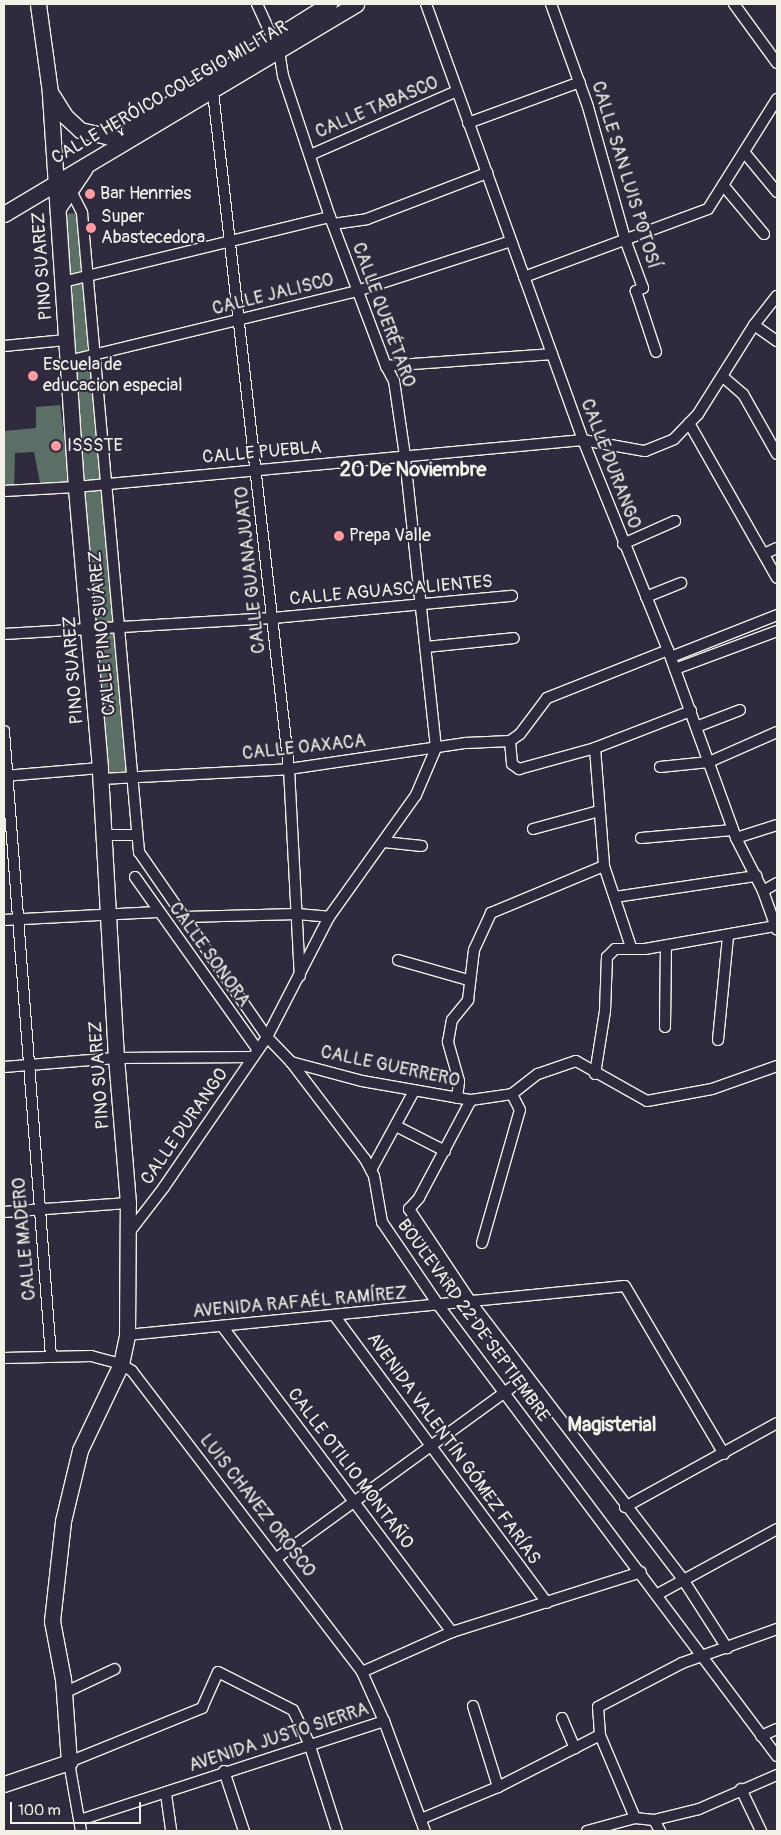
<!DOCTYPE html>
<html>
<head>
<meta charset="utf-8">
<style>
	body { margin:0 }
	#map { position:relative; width:781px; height:1835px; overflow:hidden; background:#2f2a3d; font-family:Pangolin,sans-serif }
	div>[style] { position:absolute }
	.green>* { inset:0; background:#5c6f67 }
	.roads { filter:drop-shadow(1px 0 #f4f1e8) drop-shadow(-1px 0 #f4f1e8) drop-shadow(0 1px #f4f1e8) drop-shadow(0 -1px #f4f1e8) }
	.street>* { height:10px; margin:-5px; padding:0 5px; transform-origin:5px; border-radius:5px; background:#2f2a3d }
	.secondary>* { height:15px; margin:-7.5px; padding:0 7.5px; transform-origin:7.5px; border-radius:7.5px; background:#2f2a3d }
	.dots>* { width:14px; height:14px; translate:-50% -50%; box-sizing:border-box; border:2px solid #2f2a3d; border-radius:50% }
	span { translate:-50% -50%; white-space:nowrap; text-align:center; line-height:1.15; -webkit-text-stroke:4px #2f2a3d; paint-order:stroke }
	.street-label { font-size:18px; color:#f4f1e8 }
	.poi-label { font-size:18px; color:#f4f1e8 }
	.left { translate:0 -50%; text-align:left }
	.quarter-label { font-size:20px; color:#f4f1e8; font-weight:700 }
	.frame { position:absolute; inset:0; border:5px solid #f4f1e8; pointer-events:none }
	.scale { position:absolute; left:10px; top:1802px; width:131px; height:22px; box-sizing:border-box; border:2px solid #f4f1e8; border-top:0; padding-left:6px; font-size:15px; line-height:18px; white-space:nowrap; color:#f4f1e8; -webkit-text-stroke:4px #2f2a3d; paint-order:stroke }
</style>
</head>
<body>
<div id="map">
	<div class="green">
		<div style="clip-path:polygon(82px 213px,132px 777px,101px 779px,59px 214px)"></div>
		<div style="clip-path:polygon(60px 405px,70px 484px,40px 483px,34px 452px,15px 453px,14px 489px,4px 489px,4px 431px,36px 428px,36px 407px)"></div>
	</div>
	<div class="roads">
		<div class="street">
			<div style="left:426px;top:4px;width:463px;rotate:70.2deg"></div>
			<div style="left:583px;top:440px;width:227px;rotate:68deg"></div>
			<div style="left:668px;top:650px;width:200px;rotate:70.1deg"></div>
			<div style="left:736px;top:838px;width:59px;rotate:63deg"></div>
			<div style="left:763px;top:891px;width:41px;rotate:70.3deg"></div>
			<div style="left:551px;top:4px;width:109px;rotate:70.2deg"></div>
			<div style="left:588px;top:107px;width:140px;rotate:74.3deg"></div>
			<div style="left:626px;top:242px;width:49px;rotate:69.7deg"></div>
			<div style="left:643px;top:288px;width:8px;rotate:157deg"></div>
			<div style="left:636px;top:291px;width:64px;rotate:71.8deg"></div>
			<div style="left:734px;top:4px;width:73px;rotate:53.9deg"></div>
			<div style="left:213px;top:92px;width:681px;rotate:83.59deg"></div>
			<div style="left:289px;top:769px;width:207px;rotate:87deg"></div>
			<div style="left:468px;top:123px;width:119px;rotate:-20.1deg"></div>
			<div style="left:744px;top:152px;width:52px;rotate:50.5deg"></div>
			<div style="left:310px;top:155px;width:160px;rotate:-23.5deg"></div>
			<div style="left:723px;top:185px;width:64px;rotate:50.1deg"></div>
			<div style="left:70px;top:189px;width:27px;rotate:63deg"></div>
			<div style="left:82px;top:213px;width:642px;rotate:84.9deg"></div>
			<div style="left:139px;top:852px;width:225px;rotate:55.3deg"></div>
			<div style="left:267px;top:1037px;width:35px;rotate:46deg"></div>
			<div style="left:291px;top:1062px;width:73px;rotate:15deg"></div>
			<div style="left:362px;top:1081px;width:111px;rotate:9.9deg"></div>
			<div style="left:471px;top:1100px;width:41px;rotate:-8.3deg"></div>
			<div style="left:512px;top:1094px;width:33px;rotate:-38deg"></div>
			<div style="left:538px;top:1074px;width:40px;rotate:-18.9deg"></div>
			<div style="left:576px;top:1061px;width:81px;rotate:29.4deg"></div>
			<div style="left:647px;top:1101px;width:66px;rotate:-10.5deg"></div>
			<div style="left:712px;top:1089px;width:69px;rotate:-19.5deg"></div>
			<div style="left:333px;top:224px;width:34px;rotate:-8deg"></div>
			<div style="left:367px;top:219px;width:129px;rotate:-21deg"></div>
			<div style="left:524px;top:277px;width:196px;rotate:-20.3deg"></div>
			<div style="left:708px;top:209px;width:130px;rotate:-57.9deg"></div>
			<div style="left:63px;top:282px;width:275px;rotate:-13.7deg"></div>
			<div style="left:754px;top:325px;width:28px;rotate:35deg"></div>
			<div style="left:4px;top:346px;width:62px;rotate:-5.5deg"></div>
			<div style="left:68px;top:361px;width:297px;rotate:-13.6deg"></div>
			<div style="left:357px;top:291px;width:162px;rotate:-18deg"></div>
			<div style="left:386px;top:366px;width:166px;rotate:-4.1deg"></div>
			<div style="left:722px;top:376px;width:28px;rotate:41deg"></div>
			<div style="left:743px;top:394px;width:69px;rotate:60.5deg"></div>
			<div style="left:689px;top:423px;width:178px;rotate:60.4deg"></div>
			<div style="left:4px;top:491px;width:72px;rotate:-3.2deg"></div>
			<div style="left:76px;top:487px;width:509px;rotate:-5.3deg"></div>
			<div style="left:583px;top:440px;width:63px;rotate:10.1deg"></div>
			<div style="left:645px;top:451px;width:31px;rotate:-22deg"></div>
			<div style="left:674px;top:439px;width:35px;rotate:-46deg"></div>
			<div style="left:698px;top:414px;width:105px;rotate:-57.8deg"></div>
			<div style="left:754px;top:325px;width:37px;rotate:-52deg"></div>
			<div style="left:623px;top:544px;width:57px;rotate:-23.9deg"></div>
			<div style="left:764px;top:554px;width:14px;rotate:-25deg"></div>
			<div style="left:646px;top:597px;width:38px;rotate:-22deg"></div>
			<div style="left:4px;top:634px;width:269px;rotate:-3.4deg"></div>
			<div style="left:273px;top:618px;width:240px;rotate:-5.3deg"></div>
			<div style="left:426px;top:647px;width:88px;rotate:-5.8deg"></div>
			<div style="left:671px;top:657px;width:114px;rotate:-21.6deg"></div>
			<div style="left:675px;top:669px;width:109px;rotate:-20.4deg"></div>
			<div style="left:696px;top:727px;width:47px;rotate:-21.1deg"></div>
			<div style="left:4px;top:731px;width:627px;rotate:85.7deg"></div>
			<div style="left:510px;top:741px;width:23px;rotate:85deg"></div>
			<div style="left:512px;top:764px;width:9px;rotate:36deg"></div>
			<div style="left:519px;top:769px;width:79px;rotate:-15.4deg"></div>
			<div style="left:595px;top:748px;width:103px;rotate:-21.1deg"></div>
			<div style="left:510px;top:741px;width:12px;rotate:-35deg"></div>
			<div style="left:520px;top:734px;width:45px;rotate:-53.1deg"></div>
			<div style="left:547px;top:698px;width:130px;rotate:-21.6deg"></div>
			<div style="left:595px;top:748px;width:118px;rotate:85.6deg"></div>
			<div style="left:604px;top:866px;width:85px;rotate:71.6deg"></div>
			<div style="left:660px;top:767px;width:49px;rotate:-5.8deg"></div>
			<div style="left:709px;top:762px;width:74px;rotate:-23.8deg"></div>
			<div style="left:4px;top:776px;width:96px;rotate:-4.8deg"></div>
			<div style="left:101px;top:779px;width:188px;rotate:-3deg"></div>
			<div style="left:289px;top:769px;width:179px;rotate:-8.4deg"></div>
			<div style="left:466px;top:743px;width:44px;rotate:-2.6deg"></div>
			<div style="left:533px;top:829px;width:68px;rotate:-15.3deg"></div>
			<div style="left:104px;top:835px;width:33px"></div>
			<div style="left:641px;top:838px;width:92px;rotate:-5deg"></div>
			<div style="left:736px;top:838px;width:43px;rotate:-17.6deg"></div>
			<div style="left:384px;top:842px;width:38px;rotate:6deg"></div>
			<div style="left:135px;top:877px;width:212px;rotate:54.6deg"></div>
			<div style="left:763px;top:891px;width:16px;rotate:-30deg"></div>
			<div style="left:615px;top:897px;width:143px;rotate:-8.5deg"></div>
			<div style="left:185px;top:917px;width:112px;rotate:-1.5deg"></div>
			<div style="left:297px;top:914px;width:32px;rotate:5deg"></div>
			<div style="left:4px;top:920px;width:153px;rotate:-3deg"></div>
			<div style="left:398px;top:960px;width:73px;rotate:15.9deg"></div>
			<div style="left:665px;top:1027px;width:81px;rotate:-89.3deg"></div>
			<div style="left:718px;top:1040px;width:104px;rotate:-84.5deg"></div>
			<div style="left:291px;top:1062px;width:122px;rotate:52.7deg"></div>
			<div style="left:365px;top:1159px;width:19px;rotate:62deg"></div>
			<div style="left:374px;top:1176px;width:47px;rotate:80.1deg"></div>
			<div style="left:382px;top:1222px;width:102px;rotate:55.8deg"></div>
			<div style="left:439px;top:1306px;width:563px;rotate:53.09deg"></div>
			<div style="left:4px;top:1067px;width:112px;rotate:-4.6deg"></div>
			<div style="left:116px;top:1058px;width:137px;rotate:-0.4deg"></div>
			<div style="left:595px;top:1074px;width:64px;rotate:-81deg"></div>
			<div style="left:605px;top:1011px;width:54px;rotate:-87.9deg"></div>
			<div style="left:607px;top:957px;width:11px;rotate:-45deg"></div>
			<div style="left:615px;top:949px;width:30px"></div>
			<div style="left:645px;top:949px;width:133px;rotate:-10deg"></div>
			<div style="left:457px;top:1098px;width:17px;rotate:-83deg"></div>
			<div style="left:459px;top:1081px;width:41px;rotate:-105.8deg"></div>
			<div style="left:448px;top:1042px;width:22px;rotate:-80deg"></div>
			<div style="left:452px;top:1020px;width:26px;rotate:-51deg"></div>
			<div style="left:468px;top:1000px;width:50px;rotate:-83.2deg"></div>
			<div style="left:474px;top:950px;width:41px;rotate:-65.3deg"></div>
			<div style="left:491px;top:913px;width:122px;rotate:-22.6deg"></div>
			<div style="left:471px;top:1100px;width:111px;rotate:118deg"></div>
			<div style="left:419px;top:1198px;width:15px;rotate:132deg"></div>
			<div style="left:409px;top:1209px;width:112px;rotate:56.3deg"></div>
			<div style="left:471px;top:1302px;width:351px;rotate:52.6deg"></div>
			<div style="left:684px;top:1581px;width:80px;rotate:57.3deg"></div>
			<div style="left:396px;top:1126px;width:55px;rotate:27deg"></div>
			<div style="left:371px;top:1170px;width:90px;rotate:-61.4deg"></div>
			<div style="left:4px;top:1212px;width:124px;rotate:-4.2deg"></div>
			<div style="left:128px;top:1234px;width:59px;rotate:-52.5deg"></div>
			<div style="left:164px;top:1187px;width:182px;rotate:-55.5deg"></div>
			<div style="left:267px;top:1037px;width:135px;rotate:-62.7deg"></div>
			<div style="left:329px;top:917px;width:150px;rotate:-54.5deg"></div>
			<div style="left:416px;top:795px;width:51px;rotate:-66.9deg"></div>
			<div style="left:436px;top:748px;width:294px;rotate:-96.1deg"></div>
			<div style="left:405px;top:456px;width:76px;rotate:-98.3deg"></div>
			<div style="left:394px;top:381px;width:17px;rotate:-118deg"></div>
			<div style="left:386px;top:366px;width:159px;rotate:-110.6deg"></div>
			<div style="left:330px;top:217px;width:149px;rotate:-108.4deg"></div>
			<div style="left:283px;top:76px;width:24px;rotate:-99deg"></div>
			<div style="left:279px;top:52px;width:53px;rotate:-114.6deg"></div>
			<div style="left:482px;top:1243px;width:138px;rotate:-74.1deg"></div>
			<div style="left:520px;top:1110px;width:18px;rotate:-117deg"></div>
			<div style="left:334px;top:1315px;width:358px;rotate:53.5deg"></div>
			<div style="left:222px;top:1326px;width:383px;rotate:53.1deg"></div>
			<div style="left:127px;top:1335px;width:500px;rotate:-5.62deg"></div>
			<div style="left:625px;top:1286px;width:195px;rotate:59.5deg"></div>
			<div style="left:4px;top:1358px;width:87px;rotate:-1.3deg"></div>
			<div style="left:91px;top:1356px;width:31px;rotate:15deg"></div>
			<div style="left:121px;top:1364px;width:13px;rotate:32deg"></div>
			<div style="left:132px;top:1371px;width:379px;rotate:52.6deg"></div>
			<div style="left:362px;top:1672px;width:54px;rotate:65.8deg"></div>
			<div style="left:384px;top:1721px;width:117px;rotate:69.6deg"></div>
			<div style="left:625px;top:1507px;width:174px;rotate:-28.9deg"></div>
			<div style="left:278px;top:1557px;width:308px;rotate:-36deg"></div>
			<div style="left:658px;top:1594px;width:136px;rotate:-28.6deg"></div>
			<div style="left:362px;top:1672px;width:98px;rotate:-24deg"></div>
			<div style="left:452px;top:1632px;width:198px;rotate:-17.6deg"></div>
			<div style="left:64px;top:1693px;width:56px;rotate:-25.2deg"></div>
			<div style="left:473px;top:1706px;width:85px;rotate:72.8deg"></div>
			<div style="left:562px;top:1718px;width:33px;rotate:67deg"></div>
			<div style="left:761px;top:1736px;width:17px;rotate:-24deg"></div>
			<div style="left:224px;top:1771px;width:63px;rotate:71.6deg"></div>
			<div style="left:741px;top:1789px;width:47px;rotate:64.5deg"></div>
			<div style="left:166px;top:1794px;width:37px;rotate:82deg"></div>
			<div style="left:635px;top:1818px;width:90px;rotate:-112.9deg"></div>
			<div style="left:600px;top:1735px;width:28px;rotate:-94deg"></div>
			<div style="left:598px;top:1707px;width:95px;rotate:-27.6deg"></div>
			<div style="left:682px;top:1663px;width:101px;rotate:-19.7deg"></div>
			<div style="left:421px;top:1819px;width:83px;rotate:-22.6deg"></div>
			<div style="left:498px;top:1787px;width:114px;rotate:-27deg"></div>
			<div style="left:80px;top:1820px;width:320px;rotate:-18deg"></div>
			<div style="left:654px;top:1820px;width:13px;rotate:61deg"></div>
			<div style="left:81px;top:1831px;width:70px;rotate:-99.9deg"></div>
			<div style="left:69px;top:1762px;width:144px;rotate:-22.1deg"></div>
			<div style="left:202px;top:1708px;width:39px;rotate:-66deg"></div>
			<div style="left:218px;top:1672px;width:84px;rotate:26.9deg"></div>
			<div style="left:293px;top:1710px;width:37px;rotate:64deg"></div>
			<div style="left:309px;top:1743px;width:92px;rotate:72.3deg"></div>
			<div style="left:587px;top:1831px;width:50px;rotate:-15.2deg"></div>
			<div style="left:635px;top:1818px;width:19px;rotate:6deg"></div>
			<div style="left:654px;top:1820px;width:46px;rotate:-13.7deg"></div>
			<div style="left:699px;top:1809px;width:85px;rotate:-23.6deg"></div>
		</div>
		<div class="secondary">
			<div style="left:52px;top:95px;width:25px;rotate:58deg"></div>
			<div style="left:65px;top:116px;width:21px;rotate:43deg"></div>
			<div style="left:80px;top:130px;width:35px;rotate:13deg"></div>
			<div style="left:129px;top:129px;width:236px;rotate:-32deg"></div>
			<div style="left:58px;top:208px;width:48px;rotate:-56deg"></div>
			<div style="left:4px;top:214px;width:410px;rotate:-30.8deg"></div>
			<div style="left:4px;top:1784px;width:69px;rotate:-18.7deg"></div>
			<div style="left:69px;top:1762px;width:83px;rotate:-94.1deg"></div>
			<div style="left:63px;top:1679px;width:59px;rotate:-100.7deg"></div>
			<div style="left:52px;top:1621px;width:101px;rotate:-83.7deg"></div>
			<div style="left:63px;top:1521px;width:73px;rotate:-76.5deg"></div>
			<div style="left:80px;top:1450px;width:95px;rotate:-64.5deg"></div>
			<div style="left:121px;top:1364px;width:30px;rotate:-78deg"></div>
			<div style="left:127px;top:1335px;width:132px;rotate:-89.6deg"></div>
			<div style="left:128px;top:1203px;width:145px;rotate:-94.7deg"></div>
			<div style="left:116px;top:1058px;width:290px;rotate:-93.2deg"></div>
			<div style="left:100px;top:768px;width:282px;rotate:-94.9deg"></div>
			<div style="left:76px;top:487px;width:396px;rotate:-93.8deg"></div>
			<div style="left:50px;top:92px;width:89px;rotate:-97.8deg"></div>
		</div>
	</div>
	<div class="dots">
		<div style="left:90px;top:194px;background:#ff9aa2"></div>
		<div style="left:91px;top:228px;background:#ff9aa2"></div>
		<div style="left:33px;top:376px;background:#ff9aa2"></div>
		<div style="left:56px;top:446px;background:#ff9aa2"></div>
		<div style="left:339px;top:536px;background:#ff9aa2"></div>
	</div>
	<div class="street-label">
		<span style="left:170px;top:93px;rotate:-30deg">CALLE HERÓICO COLEGIO MILITAR</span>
		<span style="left:377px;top:108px;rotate:-23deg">CALLE TABASCO</span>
		<span style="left:625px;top:175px;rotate:73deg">CALLE SAN LUIS POTOSÍ</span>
		<span style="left:43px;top:266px;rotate:-94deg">PINO SUAREZ</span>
		<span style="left:273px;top:295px;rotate:-14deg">CALLE JALISCO</span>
		<span style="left:383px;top:315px;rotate:70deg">CALLE QUERÉTARO</span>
		<span style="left:262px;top:453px;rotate:-5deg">CALLE PUEBLA</span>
		<span style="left:610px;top:464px;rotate:69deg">CALLE DURANGO</span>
		<span style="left:251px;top:570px;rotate:-96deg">CALLE GUANAJUATO</span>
		<span style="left:391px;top:591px;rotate:-5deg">CALLE AGUASCALIENTES</span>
		<span style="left:103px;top:633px;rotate:-95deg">CALLE PINO SUÁREZ</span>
		<span style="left:74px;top:670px;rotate:-94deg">PINO SUAREZ</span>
		<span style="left:304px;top:748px;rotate:-6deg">CALLE OAXACA</span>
		<span style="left:209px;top:955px;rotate:54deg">CALLE SONORA</span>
		<span style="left:390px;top:1067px;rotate:12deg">CALLE GUERRERO</span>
		<span style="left:100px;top:1075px;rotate:-94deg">PINO SUAREZ</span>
		<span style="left:185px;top:1127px;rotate:-55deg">CALLE DURANGO</span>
		<span style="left:25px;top:1239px;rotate:-95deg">CALLE MADERO</span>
		<span style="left:300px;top:1303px;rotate:-5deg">AVENIDA RAFAÉL RAMÍREZ</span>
		<span style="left:473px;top:1321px;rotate:54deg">BOULEVARD 22 DE SEPTIEMBRE</span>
		<span style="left:453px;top:1449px;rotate:54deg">AVENIDA VALENTÍN GÓMEZ FARÍAS</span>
		<span style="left:350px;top:1469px;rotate:53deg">CALLE OTILIO MONTAÑO</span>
		<span style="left:257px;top:1506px;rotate:52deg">LUIS CHAVEZ OROSCO</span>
		<span style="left:279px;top:1738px;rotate:-18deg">AVENIDA JUSTO SIERRA</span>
	</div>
	<div class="poi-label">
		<span class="left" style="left:100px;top:194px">Bar Henrries</span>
		<span class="left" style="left:101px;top:228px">Super<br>Abastecedora</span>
		<span class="left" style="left:43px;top:376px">Escuela de<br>educacion especial</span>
		<span class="left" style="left:67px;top:446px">ISSSTE</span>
		<span class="left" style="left:349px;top:536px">Prepa Valle</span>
	</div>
	<div class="quarter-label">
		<span style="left:413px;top:469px">20 De Noviembre</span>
		<span style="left:612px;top:1424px">Magisterial</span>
	</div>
	<div class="frame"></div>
	<div class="scale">100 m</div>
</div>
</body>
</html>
